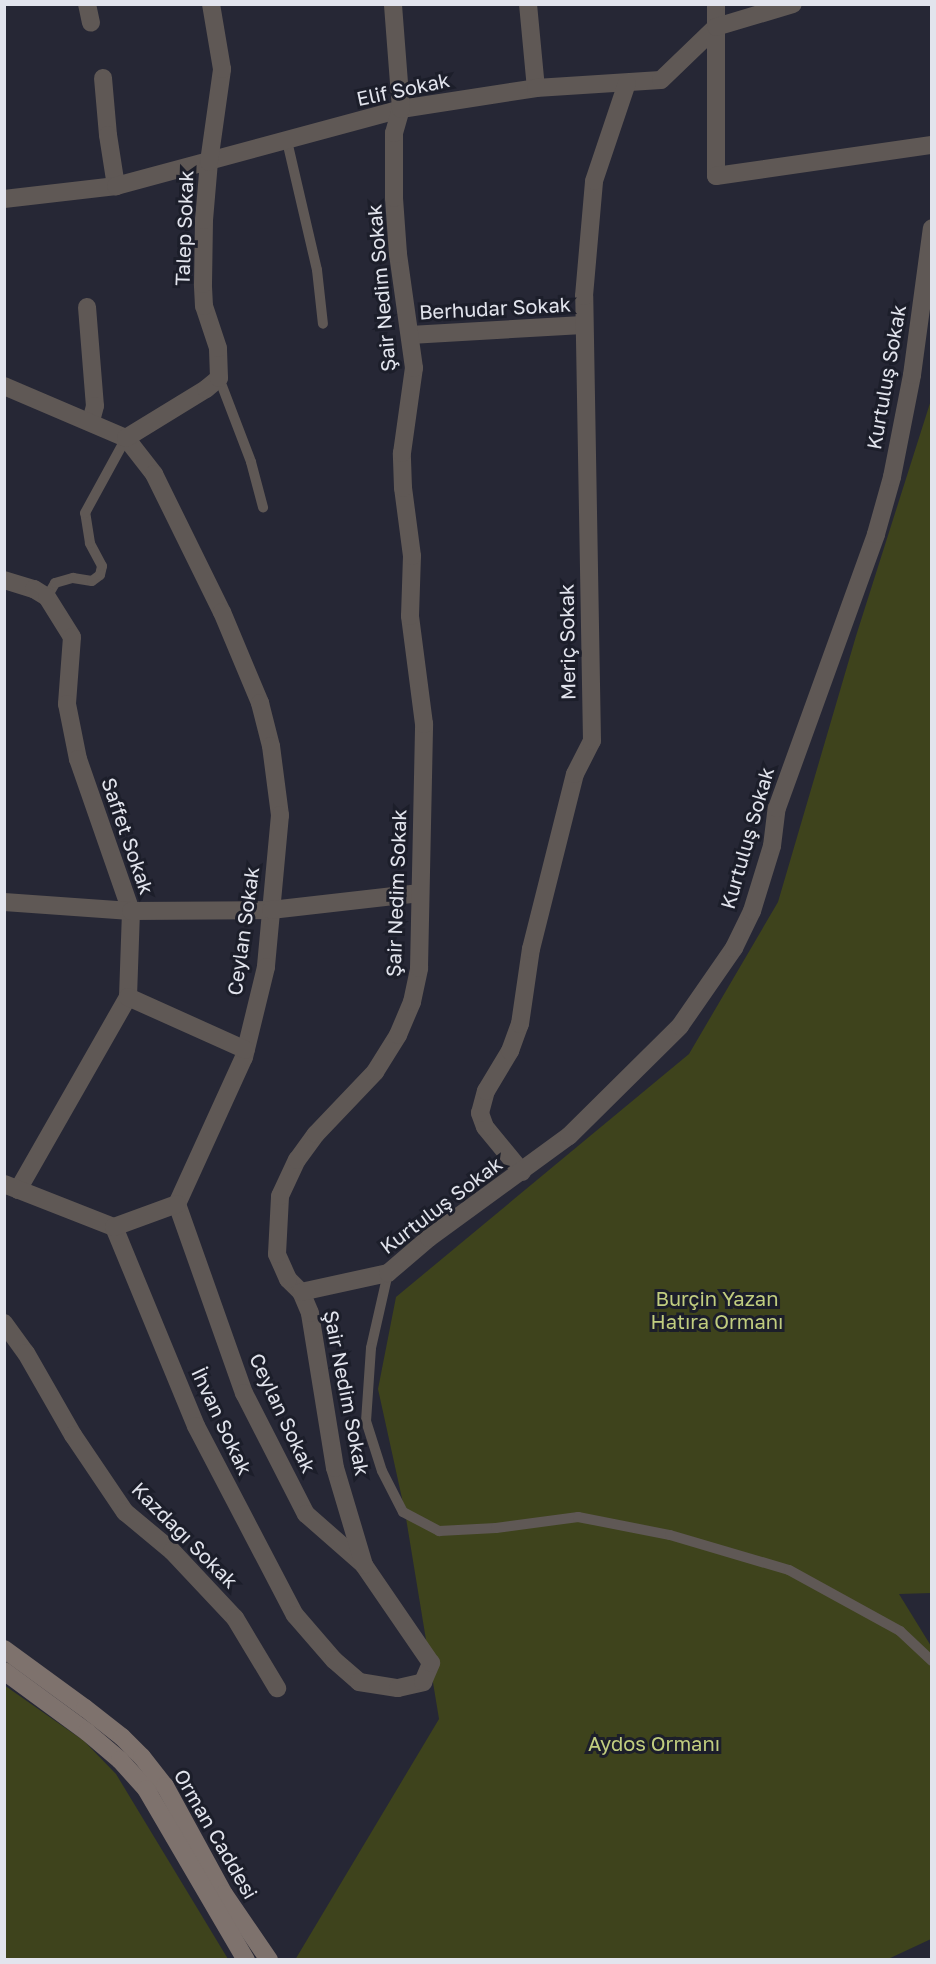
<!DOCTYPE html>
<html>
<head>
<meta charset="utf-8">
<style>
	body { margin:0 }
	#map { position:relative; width:936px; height:1964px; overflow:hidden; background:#262735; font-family:"Golos Text",sans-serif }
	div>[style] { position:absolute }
	.green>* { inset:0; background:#3e431c }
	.lane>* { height:10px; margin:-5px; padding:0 5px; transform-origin:5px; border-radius:5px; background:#5f5855 }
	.street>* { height:18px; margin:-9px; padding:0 9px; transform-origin:9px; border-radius:9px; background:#5f5855 }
	.secondary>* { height:18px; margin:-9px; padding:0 9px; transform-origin:9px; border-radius:9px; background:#7e726d }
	span { translate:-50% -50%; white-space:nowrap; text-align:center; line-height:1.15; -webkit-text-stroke:6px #1c1e2a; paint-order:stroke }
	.street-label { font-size:20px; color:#e2e4ed }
	.park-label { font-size:20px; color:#c1cd7f }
	.frame { position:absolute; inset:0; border:6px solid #e2e4ed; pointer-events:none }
</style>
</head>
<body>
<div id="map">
	<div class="green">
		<div style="clip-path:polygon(931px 400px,932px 1593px,899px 1594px,931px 1646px,931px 1939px,886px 1960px,295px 1960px,439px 1719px,405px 1512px,378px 1389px,396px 1297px,689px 1054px,778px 902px,856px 636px)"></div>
		<div style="clip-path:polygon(4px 1685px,84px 1741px,116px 1774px,228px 1959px,5px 1959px)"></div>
	</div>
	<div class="lane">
		<div style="left:287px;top:141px;width:132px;rotate:76.9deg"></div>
		<div style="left:317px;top:270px;width:54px;rotate:83.7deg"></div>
		<div style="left:219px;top:378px;width:90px;rotate:69.1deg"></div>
		<div style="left:251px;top:462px;width:47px;rotate:75.1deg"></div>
		<div style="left:47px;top:597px;width:16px;rotate:-60deg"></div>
		<div style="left:55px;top:583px;width:19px;rotate:-16deg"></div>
		<div style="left:73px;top:578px;width:19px;rotate:9deg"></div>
		<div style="left:92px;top:581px;width:10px;rotate:-37deg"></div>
		<div style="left:100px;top:575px;width:9px;rotate:-77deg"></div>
		<div style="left:102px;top:566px;width:26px;rotate:-118deg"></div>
		<div style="left:90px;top:543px;width:30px;rotate:-99deg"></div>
		<div style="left:85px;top:513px;width:85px;rotate:-61.3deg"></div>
		<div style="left:388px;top:1273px;width:77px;rotate:102.8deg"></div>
		<div style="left:371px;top:1348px;width:73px;rotate:93.9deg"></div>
		<div style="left:366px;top:1421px;width:52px;rotate:72.3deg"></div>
		<div style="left:382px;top:1471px;width:46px;rotate:62.9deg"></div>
		<div style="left:403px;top:1512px;width:41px;rotate:27.8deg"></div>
		<div style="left:439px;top:1531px;width:57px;rotate:-3deg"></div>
		<div style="left:496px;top:1528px;width:83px;rotate:-7.6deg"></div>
		<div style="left:578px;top:1517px;width:94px;rotate:11.1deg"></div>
		<div style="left:670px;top:1535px;width:124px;rotate:16.4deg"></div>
		<div style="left:789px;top:1570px;width:127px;rotate:28.8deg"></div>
		<div style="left:900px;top:1631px;width:44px;rotate:43.2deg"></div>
	</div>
	<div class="street">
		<div style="left:87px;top:4px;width:19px;rotate:78deg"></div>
		<div style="left:528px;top:4px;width:84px;rotate:84.6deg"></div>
		<div style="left:716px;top:4px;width:172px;rotate:90deg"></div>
		<div style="left:716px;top:176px;width:218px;rotate:-8.2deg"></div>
		<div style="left:103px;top:78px;width:57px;rotate:85deg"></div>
		<div style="left:108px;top:135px;width:52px;rotate:81.1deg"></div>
		<div style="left:4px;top:199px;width:113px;rotate:-6.6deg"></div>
		<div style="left:116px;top:186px;width:295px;rotate:-15.1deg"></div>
		<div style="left:401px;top:109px;width:137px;rotate:-8.8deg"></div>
		<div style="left:536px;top:88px;width:125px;rotate:-3.7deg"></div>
		<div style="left:661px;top:80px;width:76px;rotate:-43.9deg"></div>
		<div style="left:716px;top:27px;width:80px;rotate:-16.6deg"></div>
		<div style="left:87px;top:307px;width:99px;rotate:85.4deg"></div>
		<div style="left:95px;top:406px;width:16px;rotate:105deg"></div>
		<div style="left:410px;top:335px;width:173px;rotate:-3.3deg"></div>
		<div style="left:4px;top:386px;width:133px;rotate:23.1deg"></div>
		<div style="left:126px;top:438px;width:46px;rotate:52.1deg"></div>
		<div style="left:154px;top:474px;width:154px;rotate:63.8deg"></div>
		<div style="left:222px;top:612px;width:99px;rotate:67.3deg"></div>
		<div style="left:260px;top:703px;width:44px;rotate:75.7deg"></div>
		<div style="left:271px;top:746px;width:70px;rotate:82.6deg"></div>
		<div style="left:280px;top:815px;width:153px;rotate:95.3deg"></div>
		<div style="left:266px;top:967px;width:93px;rotate:103.7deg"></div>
		<div style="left:244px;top:1057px;width:162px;rotate:114.5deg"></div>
		<div style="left:177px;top:1204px;width:201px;rotate:70.5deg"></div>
		<div style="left:244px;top:1393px;width:136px;rotate:62.9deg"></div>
		<div style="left:306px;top:1514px;width:77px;rotate:41.3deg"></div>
		<div style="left:126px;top:438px;width:94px;rotate:-31.5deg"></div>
		<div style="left:206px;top:389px;width:17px;rotate:-40deg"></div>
		<div style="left:219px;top:378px;width:30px;rotate:-92deg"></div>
		<div style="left:218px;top:348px;width:44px;rotate:-108.4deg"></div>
		<div style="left:204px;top:306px;width:22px;rotate:-93deg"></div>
		<div style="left:203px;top:284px;width:64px;rotate:-89.1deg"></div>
		<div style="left:204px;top:220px;width:58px;rotate:-85.1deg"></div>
		<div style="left:209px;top:162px;width:94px;rotate:-82deg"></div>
		<div style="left:222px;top:69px;width:66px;rotate:-99.6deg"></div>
		<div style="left:4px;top:580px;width:31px;rotate:17deg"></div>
		<div style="left:34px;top:589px;width:15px;rotate:32deg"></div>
		<div style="left:47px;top:597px;width:47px;rotate:58deg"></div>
		<div style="left:72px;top:637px;width:67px;rotate:94.3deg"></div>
		<div style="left:67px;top:704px;width:56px;rotate:78.7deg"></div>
		<div style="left:78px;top:759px;width:161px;rotate:70.8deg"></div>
		<div style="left:131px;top:911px;width:86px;rotate:92deg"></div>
		<div style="left:128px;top:997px;width:222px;rotate:119.7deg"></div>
		<div style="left:4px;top:902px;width:127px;rotate:4.1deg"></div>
		<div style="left:131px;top:911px;width:140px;rotate:-0.4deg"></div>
		<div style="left:271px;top:910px;width:150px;rotate:-6.5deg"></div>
		<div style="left:128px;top:997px;width:129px;rotate:24.2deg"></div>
		<div style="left:522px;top:1172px;width:58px;rotate:-129.4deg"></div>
		<div style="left:485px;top:1127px;width:15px;rotate:-110deg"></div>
		<div style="left:480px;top:1113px;width:23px;rotate:-75deg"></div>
		<div style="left:486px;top:1091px;width:47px;rotate:-59deg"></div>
		<div style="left:510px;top:1051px;width:29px;rotate:-70deg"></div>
		<div style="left:520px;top:1024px;width:76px;rotate:-81.7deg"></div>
		<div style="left:531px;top:949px;width:180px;rotate:-75.9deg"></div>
		<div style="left:575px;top:774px;width:37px;rotate:-63deg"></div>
		<div style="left:592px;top:741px;width:445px;rotate:-91deg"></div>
		<div style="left:584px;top:296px;width:115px;rotate:-85deg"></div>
		<div style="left:594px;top:181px;width:103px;rotate:-71.4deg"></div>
		<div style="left:4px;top:1184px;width:118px;rotate:21.4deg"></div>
		<div style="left:114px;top:1227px;width:215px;rotate:67.6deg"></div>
		<div style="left:196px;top:1426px;width:213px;rotate:62.4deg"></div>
		<div style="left:295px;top:1615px;width:60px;rotate:49.1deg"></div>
		<div style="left:334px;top:1660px;width:33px;rotate:41deg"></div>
		<div style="left:359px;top:1682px;width:39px;rotate:9deg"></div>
		<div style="left:398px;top:1688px;width:26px;rotate:-13deg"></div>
		<div style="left:423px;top:1682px;width:21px;rotate:-67deg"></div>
		<div style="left:431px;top:1663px;width:119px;rotate:-124.4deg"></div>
		<div style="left:364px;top:1565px;width:101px;rotate:-106.6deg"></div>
		<div style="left:335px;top:1468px;width:157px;rotate:-99.2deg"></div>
		<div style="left:310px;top:1313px;width:23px;rotate:-113deg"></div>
		<div style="left:301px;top:1292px;width:18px;rotate:-135deg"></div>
		<div style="left:288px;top:1279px;width:27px;rotate:-114deg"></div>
		<div style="left:277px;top:1254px;width:58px;rotate:-87deg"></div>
		<div style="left:280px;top:1196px;width:40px;rotate:-65deg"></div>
		<div style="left:297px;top:1160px;width:32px;rotate:-54deg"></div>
		<div style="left:316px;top:1134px;width:86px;rotate:-46.4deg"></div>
		<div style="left:375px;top:1072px;width:44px;rotate:-58.1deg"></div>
		<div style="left:398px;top:1035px;width:36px;rotate:-67deg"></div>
		<div style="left:412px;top:1002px;width:35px;rotate:-78deg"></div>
		<div style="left:419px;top:968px;width:244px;rotate:-88.8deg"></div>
		<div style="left:424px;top:724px;width:109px;rotate:-97.4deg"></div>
		<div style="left:410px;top:616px;width:60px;rotate:-88.1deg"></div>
		<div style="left:412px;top:556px;width:69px;rotate:-97.5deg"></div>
		<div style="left:403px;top:488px;width:35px;rotate:-92deg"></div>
		<div style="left:402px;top:453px;width:86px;rotate:-82deg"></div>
		<div style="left:414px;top:368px;width:115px;rotate:-98deg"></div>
		<div style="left:398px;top:254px;width:56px;rotate:-94.1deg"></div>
		<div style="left:394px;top:198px;width:65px;rotate:-90deg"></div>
		<div style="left:394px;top:133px;width:25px;rotate:-74deg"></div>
		<div style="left:401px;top:109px;width:105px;rotate:-94.4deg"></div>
		<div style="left:114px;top:1227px;width:67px;rotate:-20.1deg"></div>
		<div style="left:301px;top:1292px;width:89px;rotate:-12.3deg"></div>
		<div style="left:388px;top:1273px;width:54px;rotate:-40.5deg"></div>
		<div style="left:429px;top:1238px;width:173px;rotate:-36.1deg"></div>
		<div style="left:569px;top:1136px;width:156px;rotate:-44.7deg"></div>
		<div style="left:680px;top:1026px;width:95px;rotate:-55.3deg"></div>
		<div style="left:734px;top:948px;width:41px;rotate:-64.1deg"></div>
		<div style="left:752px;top:911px;width:68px;rotate:-72.9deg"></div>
		<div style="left:772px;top:846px;width:38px;rotate:-83deg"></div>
		<div style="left:777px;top:808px;width:291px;rotate:-70.1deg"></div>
		<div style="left:876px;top:534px;width:59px;rotate:-74.3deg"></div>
		<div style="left:892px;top:477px;width:104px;rotate:-78.9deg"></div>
		<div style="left:912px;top:375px;width:148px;rotate:-82.3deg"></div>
		<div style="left:4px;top:1323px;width:37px;rotate:54deg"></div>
		<div style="left:26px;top:1353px;width:95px;rotate:60.2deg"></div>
		<div style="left:73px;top:1435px;width:93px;rotate:56deg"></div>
		<div style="left:125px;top:1512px;width:61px;rotate:39.7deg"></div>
		<div style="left:172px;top:1551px;width:92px;rotate:46.8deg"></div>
		<div style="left:235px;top:1618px;width:82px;rotate:59deg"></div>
	</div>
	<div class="secondary">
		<div style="left:4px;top:1649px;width:100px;rotate:36.1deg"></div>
		<div style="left:85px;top:1708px;width:47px;rotate:38.1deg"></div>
		<div style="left:122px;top:1737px;width:28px;rotate:45deg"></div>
		<div style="left:142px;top:1757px;width:37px;rotate:52deg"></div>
		<div style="left:165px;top:1786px;width:123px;rotate:61.4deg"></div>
		<div style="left:224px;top:1894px;width:80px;rotate:55.7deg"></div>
		<div style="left:4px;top:1671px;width:103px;rotate:36.3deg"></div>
		<div style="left:87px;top:1732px;width:43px;rotate:40.3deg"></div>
		<div style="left:120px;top:1760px;width:39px;rotate:48deg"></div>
		<div style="left:146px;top:1789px;width:198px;rotate:59.7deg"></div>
	</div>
	<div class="street-label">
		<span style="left:403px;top:89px;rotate:-12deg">Elif Sokak</span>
		<span style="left:184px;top:228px;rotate:-88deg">Talep Sokak</span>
		<span style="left:381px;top:288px;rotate:-95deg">Şair Nedim Sokak</span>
		<span style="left:495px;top:308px;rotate:-3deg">Berhudar Sokak</span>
		<span style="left:886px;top:377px;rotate:-80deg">Kurtuluş Sokak</span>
		<span style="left:567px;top:642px;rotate:-91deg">Meriç Sokak</span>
		<span style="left:128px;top:836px;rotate:71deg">Saffet Sokak</span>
		<span style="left:747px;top:838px;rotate:-74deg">Kurtuluş Sokak</span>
		<span style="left:396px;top:893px;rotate:-88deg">Şair Nedim Sokak</span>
		<span style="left:243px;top:931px;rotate:-82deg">Ceylan Sokak</span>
		<span style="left:441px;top:1205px;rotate:-37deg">Kurtuluş Sokak</span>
		<span style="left:347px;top:1393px;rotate:79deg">Şair Nedim Sokak</span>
		<span style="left:283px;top:1413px;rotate:65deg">Ceylan Sokak</span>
		<span style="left:222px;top:1421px;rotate:65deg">İhvan Sokak</span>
		<span style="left:185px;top:1535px;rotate:45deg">Kazdağı Sokak</span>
		<span style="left:216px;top:1834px;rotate:60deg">Orman Caddesi</span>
	</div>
	<div class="park-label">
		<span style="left:717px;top:1310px">Burçin Yazan<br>Hatıra Ormanı</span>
		<span style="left:654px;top:1743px">Aydos Ormanı</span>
	</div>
	<div class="frame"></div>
</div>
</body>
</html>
